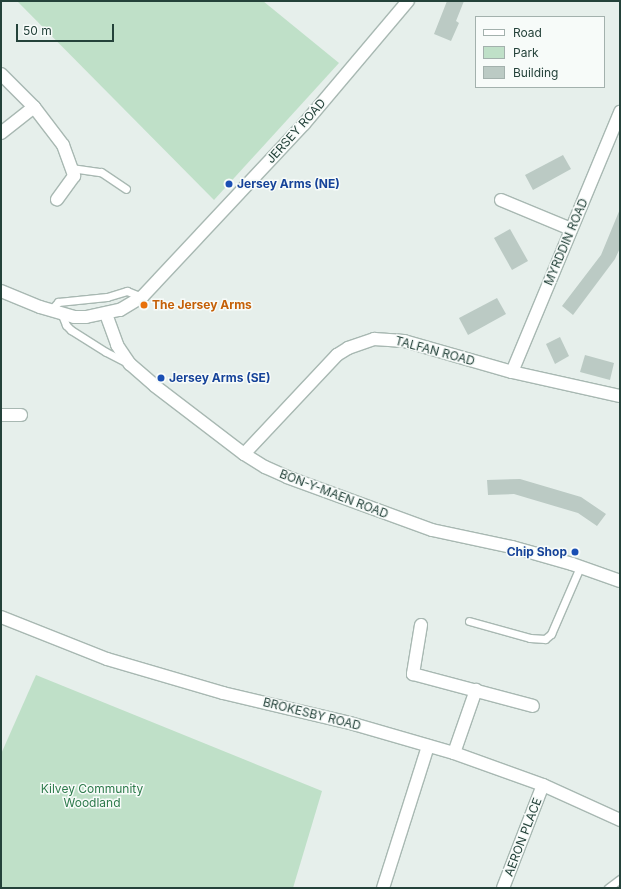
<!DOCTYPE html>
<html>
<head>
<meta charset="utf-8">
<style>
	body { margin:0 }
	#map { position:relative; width:621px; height:889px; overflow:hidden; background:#e6efeb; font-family:Inter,sans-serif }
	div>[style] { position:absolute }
	.green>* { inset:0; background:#bfe0c8 }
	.building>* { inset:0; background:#bbcac4 }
	.roads { filter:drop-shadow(1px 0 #a8b8b2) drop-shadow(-1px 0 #a8b8b2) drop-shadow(0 1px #a8b8b2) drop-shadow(0 -1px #a8b8b2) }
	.lane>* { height:7px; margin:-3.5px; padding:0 3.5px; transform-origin:3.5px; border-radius:3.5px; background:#fff }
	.street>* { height:12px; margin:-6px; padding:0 6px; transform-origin:6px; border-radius:6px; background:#fff }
	.secondary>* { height:12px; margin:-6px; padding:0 6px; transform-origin:6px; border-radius:6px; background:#fff }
	.dots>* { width:11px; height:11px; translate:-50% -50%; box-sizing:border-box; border:2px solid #f7fbf9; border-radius:50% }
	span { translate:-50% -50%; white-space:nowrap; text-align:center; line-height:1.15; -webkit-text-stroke:3px #f7fbf9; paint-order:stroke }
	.street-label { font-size:12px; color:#24423a }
	.transit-label { font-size:12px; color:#164399; font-weight:700 }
	.left { translate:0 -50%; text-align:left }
	.right { translate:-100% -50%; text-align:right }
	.food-label { font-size:12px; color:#c56008; font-weight:700 }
	.park-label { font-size:12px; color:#2d7a4b }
	.frame { position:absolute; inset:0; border:2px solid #24423a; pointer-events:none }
	.legend { position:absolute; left:475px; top:16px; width:130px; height:72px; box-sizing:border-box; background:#f7fbf9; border:1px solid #a3b1ad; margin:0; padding:5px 7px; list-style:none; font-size:12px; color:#24423a }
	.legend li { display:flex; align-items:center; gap:8px; height:20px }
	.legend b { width:20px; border:1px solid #a3b1ad }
	.scale { position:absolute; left:16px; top:24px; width:98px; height:18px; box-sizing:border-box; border:2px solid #24423a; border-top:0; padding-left:5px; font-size:12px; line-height:14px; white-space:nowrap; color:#24423a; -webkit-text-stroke:3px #f7fbf9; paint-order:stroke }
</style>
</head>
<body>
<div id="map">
	<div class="green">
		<div style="clip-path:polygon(17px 1px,263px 1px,339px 63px,214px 200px)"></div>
		<div style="clip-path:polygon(36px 675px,322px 791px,293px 888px,1px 888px,1px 754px)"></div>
	</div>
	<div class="building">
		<div style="clip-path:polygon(447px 1px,464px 1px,456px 21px,459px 23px,451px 41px,434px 34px)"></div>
		<div style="clip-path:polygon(563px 155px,571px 169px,533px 190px,525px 175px)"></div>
		<div style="clip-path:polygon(620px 209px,620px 248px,615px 259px,573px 315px,562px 306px,601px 255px)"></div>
		<div style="clip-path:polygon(510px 229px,528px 261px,512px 270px,494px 238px)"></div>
		<div style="clip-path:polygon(497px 298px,506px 314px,468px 335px,459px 318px)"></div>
		<div style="clip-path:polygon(560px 337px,569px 356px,555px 364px,546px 344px)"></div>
		<div style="clip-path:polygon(585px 355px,614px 363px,610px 380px,580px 372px)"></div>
		<div style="clip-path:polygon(520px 479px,581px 497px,606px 514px,597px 526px,578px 513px,524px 497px,514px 494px,488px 495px,487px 480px)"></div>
	</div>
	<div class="roads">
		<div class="lane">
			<div style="left:71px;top:168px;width:30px;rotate:8deg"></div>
			<div style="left:101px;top:172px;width:30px;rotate:34deg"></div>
			<div style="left:50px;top:311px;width:12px;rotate:-48deg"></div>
			<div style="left:58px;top:302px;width:49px;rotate:-5.8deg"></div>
			<div style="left:107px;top:297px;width:21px;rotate:-17deg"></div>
			<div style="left:127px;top:291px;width:16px;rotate:22deg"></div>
			<div style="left:62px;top:315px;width:11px;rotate:68deg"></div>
			<div style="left:66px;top:325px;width:7px;rotate:45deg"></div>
			<div style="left:71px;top:330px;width:41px;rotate:32.2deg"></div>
			<div style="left:106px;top:352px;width:25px;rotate:27deg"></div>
			<div style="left:469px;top:621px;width:63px;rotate:15.6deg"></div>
			<div style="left:530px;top:638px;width:15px;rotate:4deg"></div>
			<div style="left:545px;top:639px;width:8px;rotate:-40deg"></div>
			<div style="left:551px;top:634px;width:73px;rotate:-66.6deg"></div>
			<div style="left:608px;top:888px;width:15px;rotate:-37deg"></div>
		</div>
		<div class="street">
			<div style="left:1px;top:74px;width:47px;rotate:45deg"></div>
			<div style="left:34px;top:107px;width:48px;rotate:52.7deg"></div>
			<div style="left:63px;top:145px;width:33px;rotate:70deg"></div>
			<div style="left:74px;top:176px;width:29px;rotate:126deg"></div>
			<div style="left:1px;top:133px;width:42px;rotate:-38.2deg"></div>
			<div style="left:501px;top:200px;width:76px;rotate:22.5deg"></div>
			<div style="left:512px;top:372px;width:282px;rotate:-67.4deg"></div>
			<div style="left:1px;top:415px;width:20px"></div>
			<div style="left:244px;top:454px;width:136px;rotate:-46.8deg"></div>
			<div style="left:337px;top:355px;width:13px;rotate:-32deg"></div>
			<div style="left:348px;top:348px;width:28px;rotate:-19deg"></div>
			<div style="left:374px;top:339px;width:30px;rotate:4deg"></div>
			<div style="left:404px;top:341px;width:112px;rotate:16deg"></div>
			<div style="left:512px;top:372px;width:111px;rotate:12.5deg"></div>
			<div style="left:1px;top:617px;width:114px;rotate:21.6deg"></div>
			<div style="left:107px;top:659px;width:121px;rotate:16.3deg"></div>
			<div style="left:223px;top:693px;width:130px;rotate:13.3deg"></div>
			<div style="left:350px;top:723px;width:108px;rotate:16.1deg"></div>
			<div style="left:454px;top:753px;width:95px;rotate:19.8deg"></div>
			<div style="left:543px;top:785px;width:85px;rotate:24.4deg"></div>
			<div style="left:421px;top:625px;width:50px;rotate:99.3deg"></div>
			<div style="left:413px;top:674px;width:124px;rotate:14.9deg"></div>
			<div style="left:454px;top:753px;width:67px;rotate:-70.8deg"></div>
			<div style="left:383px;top:888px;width:149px;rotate:-72.4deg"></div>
			<div style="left:503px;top:888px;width:110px;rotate:-68.8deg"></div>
		</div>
		<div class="secondary">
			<div style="left:1px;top:291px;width:42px;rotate:22.3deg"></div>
			<div style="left:40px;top:307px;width:35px;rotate:16deg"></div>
			<div style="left:74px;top:317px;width:12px"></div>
			<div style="left:86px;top:317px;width:35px;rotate:-12deg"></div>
			<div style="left:120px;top:310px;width:26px;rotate:-31deg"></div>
			<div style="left:142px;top:297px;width:237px;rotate:-46.9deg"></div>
			<div style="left:304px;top:124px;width:161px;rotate:-49.8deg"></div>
			<div style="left:106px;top:314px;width:33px;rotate:70deg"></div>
			<div style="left:117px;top:345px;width:23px;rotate:56deg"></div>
			<div style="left:130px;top:364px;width:33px;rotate:41deg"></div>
			<div style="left:155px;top:386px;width:112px;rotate:37.4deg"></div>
			<div style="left:244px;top:454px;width:25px;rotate:32deg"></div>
			<div style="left:265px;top:467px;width:24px;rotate:24deg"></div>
			<div style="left:287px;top:477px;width:154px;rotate:20.1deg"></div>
			<div style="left:432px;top:530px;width:82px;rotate:12deg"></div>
			<div style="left:512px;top:547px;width:62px;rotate:15.8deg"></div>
			<div style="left:572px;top:564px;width:51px;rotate:19.5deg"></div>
		</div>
	</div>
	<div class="dots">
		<div style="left:229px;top:184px;background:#1a4fb4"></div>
		<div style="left:144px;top:305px;background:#e8710a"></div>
		<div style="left:161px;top:378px;background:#1a4fb4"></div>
		<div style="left:575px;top:552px;background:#1a4fb4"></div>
	</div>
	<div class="street-label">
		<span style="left:296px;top:131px;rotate:-48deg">JERSEY ROAD</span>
		<span style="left:566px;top:242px;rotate:-67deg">MYRDDIN ROAD</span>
		<span style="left:435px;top:351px;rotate:15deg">TALFAN ROAD</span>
		<span style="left:334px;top:494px;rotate:21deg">BON-Y-MAEN ROAD</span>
		<span style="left:312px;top:714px;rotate:14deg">BROKESBY ROAD</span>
		<span style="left:523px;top:837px;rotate:-69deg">AERON PLACE</span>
	</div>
	<div class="transit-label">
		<span class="left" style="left:237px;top:184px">Jersey Arms (NE)</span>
		<span class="left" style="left:169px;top:378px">Jersey Arms (SE)</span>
		<span class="right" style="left:567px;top:552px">Chip Shop</span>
	</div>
	<div class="food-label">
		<span class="left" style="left:152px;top:305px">The Jersey Arms</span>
	</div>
	<div class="park-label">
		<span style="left:92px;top:796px">Kilvey Community<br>Woodland</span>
	</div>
	<div class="frame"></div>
	<ul class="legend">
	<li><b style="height:5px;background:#fff"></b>Road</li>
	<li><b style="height:11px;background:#bfe0c8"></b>Park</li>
	<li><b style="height:11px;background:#bbcac4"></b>Building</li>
	</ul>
	<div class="scale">50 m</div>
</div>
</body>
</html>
